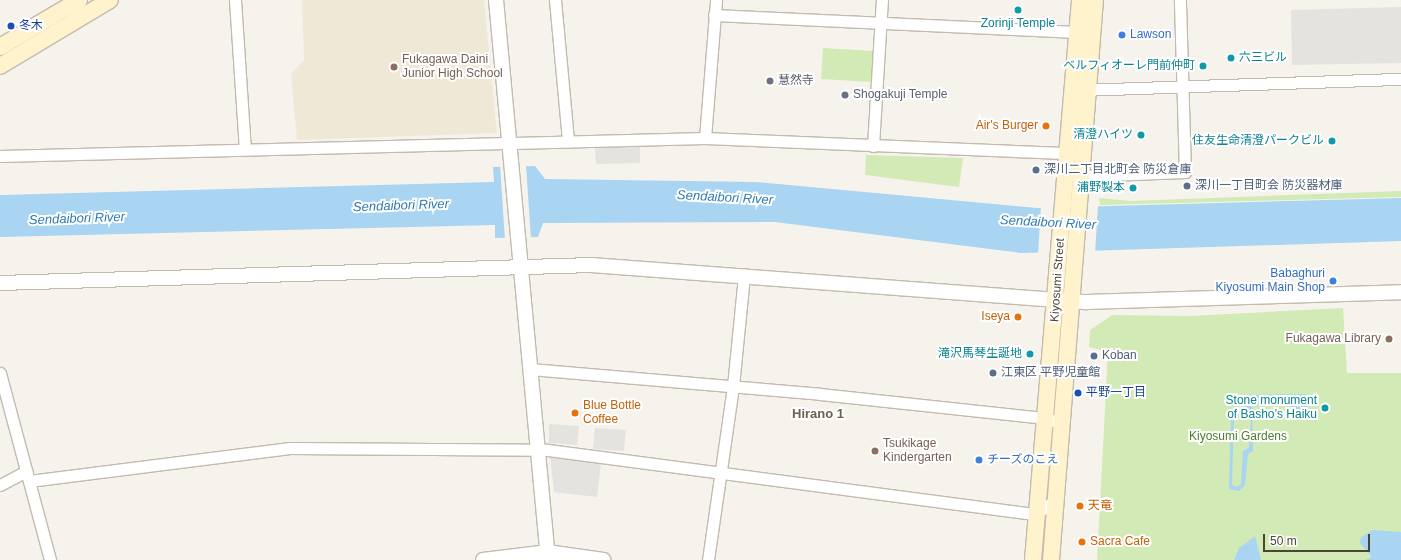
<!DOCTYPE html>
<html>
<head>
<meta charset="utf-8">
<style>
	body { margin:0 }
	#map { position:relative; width:1401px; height:560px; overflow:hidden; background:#f6f3ec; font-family:Arial,"Noto Sans JP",sans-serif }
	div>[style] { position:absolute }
	.education>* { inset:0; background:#efe8d6 }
	.green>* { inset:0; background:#d2eab5 }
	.parking>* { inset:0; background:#e5e3e0 }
	.water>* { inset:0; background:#a9d4f2 }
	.pier>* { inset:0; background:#f6f3ec }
	.roads { filter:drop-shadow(1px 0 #c2bbae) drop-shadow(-1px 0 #c2bbae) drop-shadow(0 1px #c2bbae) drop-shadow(0 -1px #c2bbae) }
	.minor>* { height:11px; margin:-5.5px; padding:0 5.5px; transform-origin:5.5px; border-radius:5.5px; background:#fff }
	.tertiary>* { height:14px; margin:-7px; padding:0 7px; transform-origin:7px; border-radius:7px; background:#fff }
	.secondary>* { height:16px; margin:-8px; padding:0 8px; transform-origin:8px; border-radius:8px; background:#fff3cd }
	.dots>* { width:11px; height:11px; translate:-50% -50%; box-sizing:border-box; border:2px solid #fff; border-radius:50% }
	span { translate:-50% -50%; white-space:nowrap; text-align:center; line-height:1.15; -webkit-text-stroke:4px #fff; paint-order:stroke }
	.culture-label { font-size:12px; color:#0d838f }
	.left { translate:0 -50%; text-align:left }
	.right { translate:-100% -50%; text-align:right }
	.transit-label { font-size:12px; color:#164399 }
	.shop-label { font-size:12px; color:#366cbe }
	.education-label { font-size:12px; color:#785e54 }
	.worship-label { font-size:12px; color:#5b616d }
	.food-label { font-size:12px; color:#c56008 }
	.service-label { font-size:12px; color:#4e5e75 }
	.street-label { font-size:12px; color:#4b4439 }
	.park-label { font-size:12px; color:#4a7f2a }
	.water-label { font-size:13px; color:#2e7ab2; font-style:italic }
	.neighbourhood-label { font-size:13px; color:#6e6250; font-weight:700 }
	.scale { position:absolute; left:1263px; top:534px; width:107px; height:18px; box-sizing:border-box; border:2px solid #4b4439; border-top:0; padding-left:5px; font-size:12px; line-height:14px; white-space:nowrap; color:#4b4439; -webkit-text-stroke:3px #fff; paint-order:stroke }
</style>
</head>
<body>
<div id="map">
	<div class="education">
		<div style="clip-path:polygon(302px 0,484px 0,497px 133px,297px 140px,291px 74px,304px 60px)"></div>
	</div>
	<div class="green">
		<div style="clip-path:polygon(823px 48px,873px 51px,872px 82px,821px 79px)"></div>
		<div style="clip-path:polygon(866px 155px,963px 158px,959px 187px,865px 175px)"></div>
		<div style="clip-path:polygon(1401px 191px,1401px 197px,1100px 205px,1099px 198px,1131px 201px)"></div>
		<div style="clip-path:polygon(1343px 308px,1347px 373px,1401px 373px,1401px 560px,1097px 560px,1108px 352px,1089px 347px,1090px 330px,1112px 315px,1189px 316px)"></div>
	</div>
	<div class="parking">
		<div style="clip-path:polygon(1401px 7px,1401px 63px,1292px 65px,1291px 10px)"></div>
		<div style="clip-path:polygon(640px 147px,640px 163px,596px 164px,595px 148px)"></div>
		<div style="clip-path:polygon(549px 424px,579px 426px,577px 445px,549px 443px)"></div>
		<div style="clip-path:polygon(595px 428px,626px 430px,624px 451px,593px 449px)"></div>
		<div style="clip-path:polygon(550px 456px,601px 463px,597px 497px,554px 492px)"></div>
	</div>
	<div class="water">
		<div style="clip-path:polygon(535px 166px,545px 179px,756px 182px,1037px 208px,1401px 198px,1401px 241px,1021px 253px,775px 222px,543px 223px,538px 237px,495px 238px,495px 225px,0 237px,0 195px,494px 182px,493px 167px)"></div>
		<div style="clip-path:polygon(evenodd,1306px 394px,1311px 400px,1308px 407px,1301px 411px,1288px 406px,1252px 405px,1253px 451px,1248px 454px,1245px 485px,1239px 491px,1229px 489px,1231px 415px,1245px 408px,1243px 399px,1247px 395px,1306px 394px,1305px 396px,1308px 401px,1301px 408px,1287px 402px,1247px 399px,1305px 396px,1306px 394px,1242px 412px,1251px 419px,1249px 448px,1243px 451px,1241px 484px,1237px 487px,1232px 485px,1234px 417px,1242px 412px)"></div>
		<div style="clip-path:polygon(1372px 530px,1401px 532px,1401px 560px,1365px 560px,1372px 557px,1360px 543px,1361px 538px)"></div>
		<div style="clip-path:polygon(1255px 536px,1261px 560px,1234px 560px,1239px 548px)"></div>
	</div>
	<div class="pier">
		<div style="clip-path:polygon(500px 165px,526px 165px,531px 239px,505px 240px)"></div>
		<div style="clip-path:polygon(1098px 205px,1095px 254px,1038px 254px,1041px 206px)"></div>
	</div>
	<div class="roads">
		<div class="minor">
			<div style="left:235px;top:0;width:149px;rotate:86.2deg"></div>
			<div style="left:555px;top:0;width:142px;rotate:84.7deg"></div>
			<div style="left:714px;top:15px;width:363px;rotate:2.7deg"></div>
			<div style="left:1081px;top:90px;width:320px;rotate:-2deg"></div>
			<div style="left:705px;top:138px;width:138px;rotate:-85.4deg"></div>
			<div style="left:873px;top:146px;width:146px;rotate:-86.5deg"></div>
			<div style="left:0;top:156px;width:705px;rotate:-1.46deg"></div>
			<div style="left:705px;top:138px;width:360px;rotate:2.4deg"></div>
			<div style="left:1082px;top:176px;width:103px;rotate:-2.2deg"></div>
			<div style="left:1185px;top:172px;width:172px;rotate:-91.7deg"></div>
			<div style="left:530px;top:369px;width:291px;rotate:4.9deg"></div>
			<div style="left:820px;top:394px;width:227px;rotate:6.1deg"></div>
			<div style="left:1046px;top:418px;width:17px;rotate:21deg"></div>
			<div style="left:0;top:373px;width:194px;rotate:75deg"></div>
			<div style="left:29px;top:481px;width:263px;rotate:-7.2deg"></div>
			<div style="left:290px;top:448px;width:258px;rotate:0.4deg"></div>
			<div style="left:548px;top:450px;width:492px;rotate:7.5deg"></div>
			<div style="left:1036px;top:514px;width:24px;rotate:-36deg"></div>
			<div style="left:0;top:485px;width:30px;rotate:-28deg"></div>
			<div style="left:708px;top:560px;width:176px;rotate:-81.8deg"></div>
			<div style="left:733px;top:386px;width:112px;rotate:-84.3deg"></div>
		</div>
		<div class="tertiary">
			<div style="left:496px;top:0;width:562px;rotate:84.69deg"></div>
			<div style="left:0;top:283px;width:591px;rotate:-1.74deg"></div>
			<div style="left:591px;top:265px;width:497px;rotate:4.3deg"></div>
			<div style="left:1087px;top:302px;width:314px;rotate:-1.8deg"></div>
			<div style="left:483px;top:560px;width:64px;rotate:-7.1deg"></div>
			<div style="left:547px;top:552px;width:57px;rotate:8.1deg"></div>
		</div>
		<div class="secondary">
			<div style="left:0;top:47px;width:92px;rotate:-30.7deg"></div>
			<div style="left:0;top:66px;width:128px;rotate:-31deg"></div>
			<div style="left:1033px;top:560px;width:562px;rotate:-85.2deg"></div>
			<div style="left:1051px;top:560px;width:562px;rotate:-85.51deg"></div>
		</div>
	</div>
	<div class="dots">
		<div style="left:1018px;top:10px;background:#0f9aa8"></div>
		<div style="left:11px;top:26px;background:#1a4fb4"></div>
		<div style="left:1122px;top:35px;background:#3f7fe0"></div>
		<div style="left:1231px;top:58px;background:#0f9aa8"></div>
		<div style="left:1203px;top:66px;background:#0f9aa8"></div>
		<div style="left:394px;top:67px;background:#8d6e63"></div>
		<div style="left:770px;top:81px;background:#6b7280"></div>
		<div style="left:845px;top:95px;background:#6b7280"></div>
		<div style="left:1046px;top:126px;background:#e8710a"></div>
		<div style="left:1141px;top:135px;background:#0f9aa8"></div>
		<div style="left:1332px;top:141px;background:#0f9aa8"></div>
		<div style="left:1036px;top:170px;background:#5c6f8a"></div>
		<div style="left:1187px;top:186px;background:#5c6f8a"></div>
		<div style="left:1133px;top:188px;background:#0f9aa8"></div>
		<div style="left:1333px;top:281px;background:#3f7fe0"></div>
		<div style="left:1018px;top:317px;background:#e8710a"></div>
		<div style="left:1389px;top:339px;background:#8d6e63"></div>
		<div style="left:1030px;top:354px;background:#0f9aa8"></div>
		<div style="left:1094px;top:356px;background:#5c6f8a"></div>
		<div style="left:993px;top:373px;background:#5c6f8a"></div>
		<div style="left:1078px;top:393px;background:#1a4fb4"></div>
		<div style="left:1325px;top:408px;background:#0f9aa8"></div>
		<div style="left:575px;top:413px;background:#e8710a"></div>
		<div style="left:875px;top:451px;background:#8d6e63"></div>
		<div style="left:979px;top:460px;background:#3f7fe0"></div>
		<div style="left:1080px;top:506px;background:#e8710a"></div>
		<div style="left:1082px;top:542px;background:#e8710a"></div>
	</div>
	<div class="culture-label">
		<span style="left:1018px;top:24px">Zorinji Temple</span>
		<span class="left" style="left:1239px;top:58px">六三ビル</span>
		<span class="right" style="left:1195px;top:66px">ベルフィオーレ門前仲町</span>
		<span class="right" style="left:1133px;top:135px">清澄ハイツ</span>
		<span class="right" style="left:1324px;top:141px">住友生命清澄パークビル</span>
		<span class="right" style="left:1125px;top:188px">浦野製本</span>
		<span class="right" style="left:1022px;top:354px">滝沢馬琴生誕地</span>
		<span class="right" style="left:1317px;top:408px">Stone monument<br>of Basho’s Haiku</span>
	</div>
	<div class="transit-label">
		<span class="left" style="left:19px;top:26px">冬木</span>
		<span class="left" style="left:1086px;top:393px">平野一丁目</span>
	</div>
	<div class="shop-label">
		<span class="left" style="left:1130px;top:35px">Lawson</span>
		<span class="right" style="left:1325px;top:281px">Babaghuri<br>Kiyosumi Main Shop</span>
		<span class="left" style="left:987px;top:460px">チーズのこえ</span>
	</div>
	<div class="education-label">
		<span class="left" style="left:402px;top:67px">Fukagawa Daini<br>Junior High School</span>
		<span class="right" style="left:1381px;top:339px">Fukagawa Library</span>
		<span class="left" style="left:883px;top:451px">Tsukikage<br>Kindergarten</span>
	</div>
	<div class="worship-label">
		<span class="left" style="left:778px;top:81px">慧然寺</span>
		<span class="left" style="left:853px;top:95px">Shogakuji Temple</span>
	</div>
	<div class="food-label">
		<span class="right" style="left:1038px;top:126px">Air's Burger</span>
		<span class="right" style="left:1010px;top:317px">Iseya</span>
		<span class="left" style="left:583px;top:413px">Blue Bottle<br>Coffee</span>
		<span class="left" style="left:1088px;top:506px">天竜</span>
		<span class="left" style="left:1090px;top:542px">Sacra Cafe</span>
	</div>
	<div class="service-label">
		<span class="left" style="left:1044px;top:170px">深川二丁目北町会 防災倉庫</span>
		<span class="left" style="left:1195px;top:186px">深川一丁目町会 防災器材庫</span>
		<span class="left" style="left:1102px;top:356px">Koban</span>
		<span class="left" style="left:1001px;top:373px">江東区 平野児童館</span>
	</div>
	<div class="street-label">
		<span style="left:1058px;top:280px;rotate:-86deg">Kiyosumi Street</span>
	</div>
	<div class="park-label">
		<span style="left:1238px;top:437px">Kiyosumi Gardens</span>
	</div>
	<div class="water-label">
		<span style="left:725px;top:198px;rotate:3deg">Sendaibori River</span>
		<span style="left:401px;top:206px;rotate:-2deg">Sendaibori River</span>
		<span style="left:77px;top:219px;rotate:-2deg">Sendaibori River</span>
		<span style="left:1048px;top:223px;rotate:3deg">Sendaibori River</span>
	</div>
	<div class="neighbourhood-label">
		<span style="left:818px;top:414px">Hirano 1</span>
	</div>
	<div class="scale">50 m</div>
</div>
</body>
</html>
